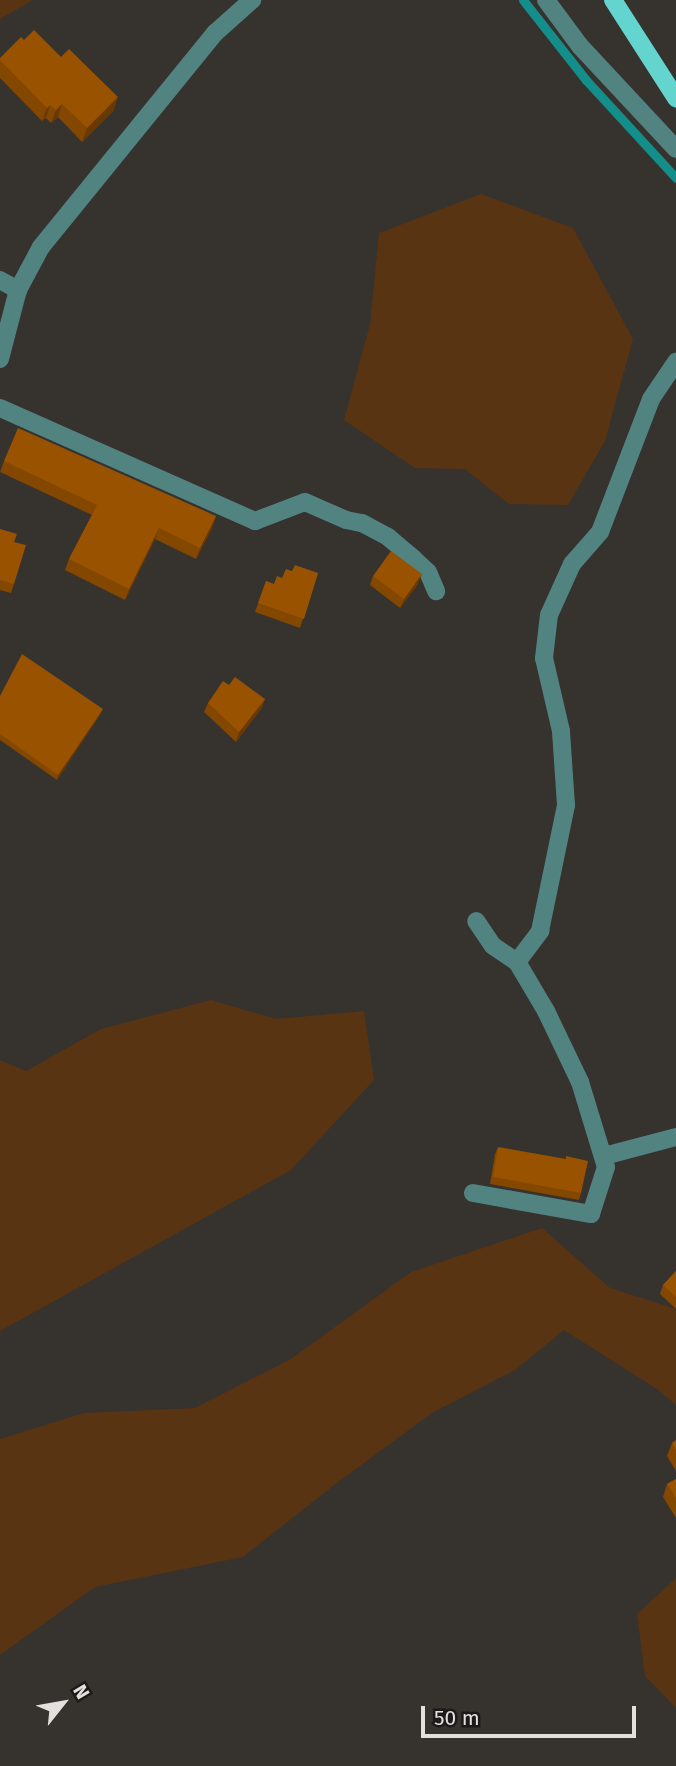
<!DOCTYPE html>
<html>
<head>
<meta charset="utf-8">
<style>
	body { margin:0 }
	#map { position:relative; width:676px; height:1766px; overflow:hidden; background:#36322e; font-family:"Fira Sans",sans-serif }
	div>[style] { position:absolute }
	.green>* { inset:0; background:#593412 }
	.stream>* { height:9px; margin:-4.5px; padding:0 4.5px; transform-origin:4.5px; border-radius:4.5px; background:#148e8a }
	.minor>* { height:18px; margin:-9px; padding:0 9px; transform-origin:9px; border-radius:9px; background:#518381 }
	.major>* { height:18px; margin:-9px; padding:0 9px; transform-origin:9px; border-radius:9px; background:#63d4ce }
	.wall>* { inset:0; background:#834700 }
	.shaded-wall>* { inset:0; background:#6a3900 }
	.building>* { inset:0; background:#985200 }
	span { translate:-50% -50%; white-space:nowrap; text-align:center; line-height:1.15; -webkit-text-stroke:5px #1c1a19; paint-order:stroke }
	.north { position:absolute; left:28px; top:1668px; width:70px; height:70px; -webkit-text-stroke:5px #1c1a19; paint-order:stroke; rotate:59deg; font-size:19px; font-weight:700; line-height:28px; text-align:center; color:#e3e0de }
	.north::after { content:''; display:block; margin:auto; width:24px; height:32px; background:#e3e0de; clip-path:polygon(50% 0,100% 100%,50% 72%,0 100%) }
	.scale { position:absolute; left:421px; top:1706px; width:215px; height:32px; box-sizing:border-box; border:4px solid #e3e0de; border-top:0; padding-left:9px; font-size:21px; line-height:24px; white-space:nowrap; color:#e3e0de; -webkit-text-stroke:5px #1c1a19; paint-order:stroke }
</style>
</head>
<body>
<div id="map">
	<div class="green">
		<div style="clip-path:polygon(0 0,33px 0,0 19px)"></div>
		<div style="clip-path:polygon(481px 194px,573px 228px,633px 339px,605px 441px,568px 505px,509px 504px,465px 469px,415px 468px,344px 420px,370px 324px,379px 233px)"></div>
		<div style="clip-path:polygon(211px 1000px,276px 1019px,364px 1011px,374px 1080px,291px 1170px,0 1331px,0 1060px,26px 1071px,101px 1029px)"></div>
		<div style="clip-path:polygon(542px 1228px,610px 1288px,676px 1309px,676px 1405px,657px 1389px,564px 1330px,515px 1370px,432px 1413px,338px 1482px,243px 1557px,95px 1587px,0 1655px,0 1439px,84px 1413px,195px 1408px,291px 1359px,411px 1272px)"></div>
		<div style="clip-path:polygon(676px 1578px,676px 1708px,645px 1676px,637px 1614px)"></div>
	</div>
	<div class="stream">
		<div style="left:523px;top:0;width:102px;rotate:51.8deg"></div>
		<div style="left:586px;top:80px;width:133px;rotate:47.4deg"></div>
	</div>
	<div class="minor">
		<div style="left:546px;top:0;width:57px;rotate:53.5deg"></div>
		<div style="left:580px;top:46px;width:141px;rotate:47deg"></div>
		<div style="left:0;top:280px;width:21px;rotate:29deg"></div>
		<div style="left:0;top:359px;width:71px;rotate:-75.4deg"></div>
		<div style="left:18px;top:290px;width:49px;rotate:-61.9deg"></div>
		<div style="left:41px;top:247px;width:276px;rotate:-50.9deg"></div>
		<div style="left:215px;top:33px;width:50px;rotate:-41.7deg"></div>
		<div style="left:0;top:408px;width:279px;rotate:23.9deg"></div>
		<div style="left:255px;top:521px;width:53px;rotate:-20.8deg"></div>
		<div style="left:305px;top:502px;width:45px;rotate:23.7deg"></div>
		<div style="left:346px;top:520px;width:16px;rotate:11deg"></div>
		<div style="left:362px;top:523px;width:30px;rotate:28deg"></div>
		<div style="left:388px;top:537px;width:34px;rotate:40deg"></div>
		<div style="left:414px;top:559px;width:19px;rotate:43deg"></div>
		<div style="left:428px;top:572px;width:21px;rotate:67deg"></div>
		<div style="left:517px;top:962px;width:39px;rotate:-53deg"></div>
		<div style="left:540px;top:931px;width:129px;rotate:-78.3deg"></div>
		<div style="left:566px;top:805px;width:74px;rotate:-93.9deg"></div>
		<div style="left:561px;top:731px;width:75px;rotate:-103.1deg"></div>
		<div style="left:544px;top:658px;width:43px;rotate:-83.4deg"></div>
		<div style="left:549px;top:615px;width:56px;rotate:-65.7deg"></div>
		<div style="left:572px;top:564px;width:43px;rotate:-48.8deg"></div>
		<div style="left:600px;top:532px;width:142px;rotate:-69deg"></div>
		<div style="left:651px;top:399px;width:45px;rotate:-56deg"></div>
		<div style="left:604px;top:1156px;width:74px;rotate:-14.8deg"></div>
		<div style="left:473px;top:1193px;width:120px;rotate:10.1deg"></div>
		<div style="left:591px;top:1214px;width:49px;rotate:-72.3deg"></div>
		<div style="left:606px;top:1167px;width:89px;rotate:-107deg"></div>
		<div style="left:580px;top:1082px;width:79px;rotate:-115.6deg"></div>
		<div style="left:546px;top:1011px;width:57px;rotate:-120.6deg"></div>
		<div style="left:517px;top:962px;width:29px;rotate:-146deg"></div>
		<div style="left:493px;top:946px;width:30px;rotate:-124deg"></div>
	</div>
	<div class="major">
		<div style="left:613px;top:0;width:117px;rotate:57.3deg"></div>
	</div>
	<div class="wall">
		<div style="clip-path:polygon(0 58px,114px 110px,82px 142px,58px 117px,51px 123px,46px 118px,42px 121px,0 78px)"></div>
		<div style="clip-path:polygon(4px 461px,216px 516px,212px 528px,196px 559px,155px 539px,125px 600px,65px 570px,69px 559px,92px 515px,0 472px)"></div>
		<div style="clip-path:polygon(0 529px,14px 542px,14px 584px,11px 593px,0 590px)"></div>
		<div style="clip-path:polygon(292px 571px,318px 573px,300px 628px,255px 612px,266px 581px,274px 584px)"></div>
		<div style="clip-path:polygon(373px 576px,418px 584px,400px 608px,370px 585px)"></div>
		<div style="clip-path:polygon(229px 685px,265px 699px,261px 709px,236px 742px,204px 712px,208px 703px)"></div>
		<div style="clip-path:polygon(0 696px,101px 713px,57px 780px,0 740px)"></div>
		<div style="clip-path:polygon(498px 1147px,581px 1193px,579px 1200px,490px 1184px,495px 1154px)"></div>
		<div style="clip-path:polygon(676px 1271px,676px 1309px,660px 1294px,663px 1285px)"></div>
		<div style="clip-path:polygon(676px 1440px,676px 1471px,667px 1456px,672px 1443px)"></div>
		<div style="clip-path:polygon(676px 1479px,676px 1518px,663px 1497px,667px 1484px)"></div>
	</div>
	<div class="shaded-wall">
		<div style="clip-path:polygon(118px 97px,114px 110px,82px 142px,87px 128px)"></div>
		<div style="clip-path:polygon(62px 104px,58px 117px,51px 123px,56px 110px)"></div>
		<div style="clip-path:polygon(50px 105px,46px 118px,42px 121px,47px 108px)"></div>
		<div style="clip-path:polygon(216px 516px,212px 528px,196px 559px,200px 548px)"></div>
		<div style="clip-path:polygon(159px 528px,155px 539px,125px 600px,129px 589px)"></div>
		<div style="clip-path:polygon(422px 574px,418px 584px,400px 608px,404px 599px)"></div>
		<div style="clip-path:polygon(265px 699px,261px 709px,236px 742px,239px 732px)"></div>
		<div style="clip-path:polygon(103px 709px,101px 713px,57px 780px,58px 775px)"></div>
	</div>
	<div class="building">
		<div style="clip-path:polygon(34px 30px,61px 57px,69px 49px,118px 97px,87px 128px,62px 104px,56px 110px,50px 105px,47px 108px,0 60px,0 58px,21px 37px,24px 40px)"></div>
		<div style="clip-path:polygon(18px 428px,216px 516px,200px 548px,159px 528px,129px 589px,69px 559px,97px 505px,4px 461px)"></div>
		<div style="clip-path:polygon(0 529px,17px 534px,14px 542px,26px 545px,14px 584px,0 580px)"></div>
		<div style="clip-path:polygon(391px 551px,422px 574px,404px 599px,373px 576px)"></div>
		<div style="clip-path:polygon(295px 565px,318px 573px,304px 619px,258px 603px,266px 581px,274px 584px,277px 576px,282px 578px,286px 569px,292px 571px)"></div>
		<div style="clip-path:polygon(22px 654px,103px 709px,58px 775px,0 734px,0 696px)"></div>
		<div style="clip-path:polygon(235px 677px,265px 699px,239px 732px,208px 703px,223px 681px,229px 685px)"></div>
		<div style="clip-path:polygon(498px 1147px,566px 1159px,566px 1156px,588px 1161px,581px 1193px,493px 1177px)"></div>
		<div style="clip-path:polygon(676px 1271px,676px 1297px,663px 1285px)"></div>
		<div style="clip-path:polygon(676px 1440px,676px 1450px,672px 1443px)"></div>
		<div style="clip-path:polygon(676px 1479px,676px 1498px,667px 1484px)"></div>
	</div>
	<div class="north">N</div>
	<div class="scale">50 m</div>
</div>
</body>
</html>
